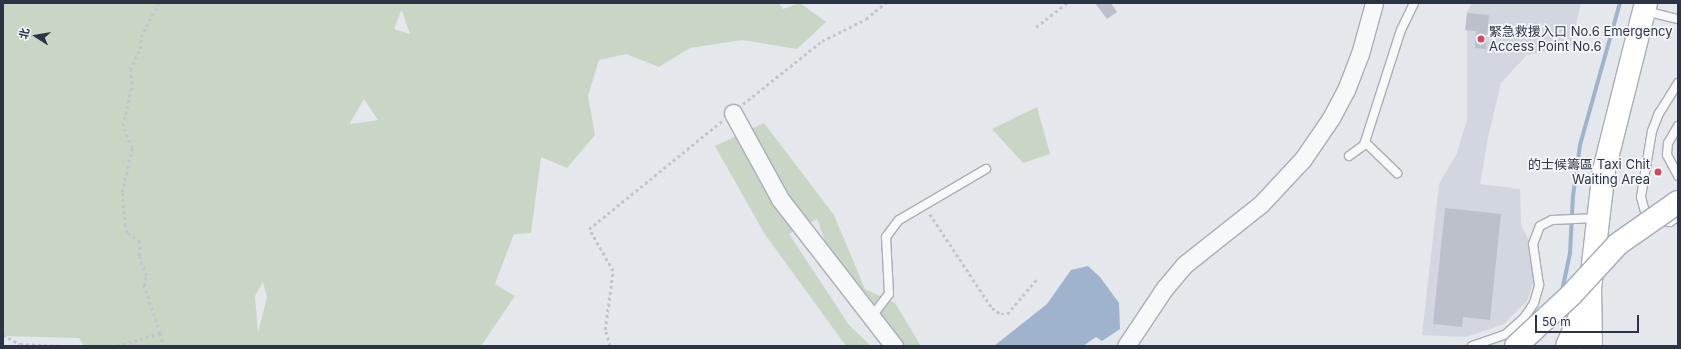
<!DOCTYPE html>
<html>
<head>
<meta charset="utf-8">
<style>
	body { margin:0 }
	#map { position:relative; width:1681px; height:349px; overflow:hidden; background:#e4e7ec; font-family:Inter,"Noto Sans SC",sans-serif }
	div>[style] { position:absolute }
	.built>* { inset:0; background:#d2d6de }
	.green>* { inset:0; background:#c9d6c5 }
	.water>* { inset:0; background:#9fb4cc }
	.stream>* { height:4px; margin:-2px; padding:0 2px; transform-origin:2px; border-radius:2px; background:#9fb4cc }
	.building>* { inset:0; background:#bbc0ca }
	.path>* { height:2.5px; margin-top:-1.25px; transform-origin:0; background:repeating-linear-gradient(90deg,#c2c5cb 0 3px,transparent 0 6px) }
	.roads { filter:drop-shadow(1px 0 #a9aeb7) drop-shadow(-1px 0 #a9aeb7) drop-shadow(0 1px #a9aeb7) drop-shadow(0 -1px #a9aeb7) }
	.service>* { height:8px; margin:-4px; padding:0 4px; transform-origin:4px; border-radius:4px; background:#f7f8fa }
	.minor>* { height:17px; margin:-8.5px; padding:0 8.5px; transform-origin:8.5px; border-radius:8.5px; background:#f7f8fa }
	.secondary>* { height:22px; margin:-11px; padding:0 11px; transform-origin:11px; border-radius:11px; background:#fff }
	.bridges { filter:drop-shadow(1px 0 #a3abb8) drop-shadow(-1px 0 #a3abb8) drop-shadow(0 1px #a3abb8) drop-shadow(0 -1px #a3abb8) }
	.primary-bridge>* { height:22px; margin:-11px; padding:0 11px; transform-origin:11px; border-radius:11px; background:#fff }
	.dots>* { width:11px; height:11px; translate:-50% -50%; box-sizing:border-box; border:2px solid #f4f6f9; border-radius:50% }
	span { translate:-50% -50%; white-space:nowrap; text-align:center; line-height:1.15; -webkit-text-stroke:3.5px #f4f6f9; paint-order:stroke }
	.poi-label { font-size:13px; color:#2b3445 }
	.left { translate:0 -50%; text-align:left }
	.right { translate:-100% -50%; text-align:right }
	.frame { position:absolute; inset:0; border:4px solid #2b3445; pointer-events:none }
	.north { position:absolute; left:16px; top:16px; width:40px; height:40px; -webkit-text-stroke:3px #f4f6f9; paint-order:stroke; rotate:282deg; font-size:11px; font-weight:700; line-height:16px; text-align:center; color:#2b3445 }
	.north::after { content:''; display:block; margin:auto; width:14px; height:18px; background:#2b3445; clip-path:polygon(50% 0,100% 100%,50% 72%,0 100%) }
	.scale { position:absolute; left:1535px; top:315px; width:104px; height:18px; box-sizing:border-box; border:2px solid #2b3445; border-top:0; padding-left:5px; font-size:12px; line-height:14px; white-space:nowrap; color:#2b3445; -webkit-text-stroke:3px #f4f6f9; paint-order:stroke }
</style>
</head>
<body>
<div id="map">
	<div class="built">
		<div style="clip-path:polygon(1472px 3px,1581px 3px,1571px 46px,1527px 55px,1501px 83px,1488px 138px,1480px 184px,1520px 189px,1521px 225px,1530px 243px,1537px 271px,1527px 301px,1504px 324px,1466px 337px,1422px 335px,1439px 184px,1457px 153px,1467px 120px,1467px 12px)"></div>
	</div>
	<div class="green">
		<div style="clip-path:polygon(evenodd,3px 3px,779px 3px,783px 9px,800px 3px,826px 22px,797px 49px,742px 40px,690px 48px,659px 67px,626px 54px,599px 60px,588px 96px,595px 135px,567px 168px,541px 157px,531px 233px,514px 234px,495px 284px,515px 296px,481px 346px,84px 346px,79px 338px,3px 336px,3px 3px,401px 11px,402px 11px,410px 34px,394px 29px,401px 11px,3px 3px,364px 99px,378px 120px,351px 124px,350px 123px,364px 99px,3px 3px,263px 282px,267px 297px,258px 333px,255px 296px,263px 282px)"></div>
		<div style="clip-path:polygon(1037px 107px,1050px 154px,1023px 163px,992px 129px)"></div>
		<div style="clip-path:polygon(764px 123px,834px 215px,865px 289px,895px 303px,921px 346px,885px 346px,845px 297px,817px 219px,789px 234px,849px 325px,871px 346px,846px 346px,764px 233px,715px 146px)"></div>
	</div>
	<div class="water">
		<div style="clip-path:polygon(1088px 266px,1100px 277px,1119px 303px,1120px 329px,1102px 341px,1096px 337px,1083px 346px,994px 346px,1047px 304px,1071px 270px)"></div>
	</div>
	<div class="stream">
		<div style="left:1562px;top:291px;width:39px;rotate:-78deg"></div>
		<div style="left:1570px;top:253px;width:57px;rotate:-87deg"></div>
		<div style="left:1573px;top:196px;width:51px;rotate:-82.2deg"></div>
		<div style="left:1580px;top:145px;width:148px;rotate:-74.3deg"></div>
	</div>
	<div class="building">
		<div style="clip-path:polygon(1095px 3px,1111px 3px,1117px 12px,1107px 19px)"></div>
		<div style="clip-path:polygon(1467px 13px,1489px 15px,1486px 49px,1475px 48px,1476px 31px,1465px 30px)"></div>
		<div style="clip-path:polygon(1445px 208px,1501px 214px,1490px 320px,1463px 317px,1462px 327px,1433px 324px)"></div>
	</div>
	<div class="path">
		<div style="left:1036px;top:27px;width:39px;rotate:-38deg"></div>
		<div style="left:743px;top:104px;width:101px;rotate:-38.6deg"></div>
		<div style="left:822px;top:41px;width:49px;rotate:-26.6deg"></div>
		<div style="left:866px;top:19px;width:25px;rotate:-40deg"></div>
		<div style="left:930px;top:214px;width:113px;rotate:56.6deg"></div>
		<div style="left:992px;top:308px;width:11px;rotate:34deg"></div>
		<div style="left:1001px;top:314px;width:6px"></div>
		<div style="left:1007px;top:314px;width:45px;rotate:-49.5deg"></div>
		<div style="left:160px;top:333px;width:14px;rotate:73deg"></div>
		<div style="left:3px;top:335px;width:19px;rotate:28deg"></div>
		<div style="left:20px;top:344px;width:43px;rotate:2.7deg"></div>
		<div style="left:89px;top:346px;width:25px"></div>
		<div style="left:117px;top:346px;width:45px;rotate:-16.8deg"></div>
		<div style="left:160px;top:333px;width:50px;rotate:-108.8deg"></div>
		<div style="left:144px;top:286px;width:10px;rotate:-79deg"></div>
		<div style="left:146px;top:276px;width:21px;rotate:-109deg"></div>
		<div style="left:139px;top:256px;width:14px;rotate:-86deg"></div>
		<div style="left:140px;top:242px;width:16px;rotate:-145deg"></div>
		<div style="left:127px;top:233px;width:7px;rotate:-106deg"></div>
		<div style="left:125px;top:226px;width:34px;rotate:-95deg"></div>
		<div style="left:122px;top:192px;width:45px;rotate:-77.2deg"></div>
		<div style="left:132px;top:148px;width:24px;rotate:-112deg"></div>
		<div style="left:123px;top:126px;width:43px;rotate:-77.9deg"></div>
		<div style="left:132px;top:84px;width:14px;rotate:-98deg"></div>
		<div style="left:130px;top:70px;width:23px;rotate:-65deg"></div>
		<div style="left:140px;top:49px;width:12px;rotate:-85deg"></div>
		<div style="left:141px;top:37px;width:38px;rotate:-63deg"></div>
		<div style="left:610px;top:346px;width:17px;rotate:-107deg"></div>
		<div style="left:605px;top:330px;width:60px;rotate:-82.3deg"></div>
		<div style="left:613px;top:271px;width:48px;rotate:-119.7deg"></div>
		<div style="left:589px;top:229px;width:171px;rotate:-39.1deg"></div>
	</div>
	<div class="roads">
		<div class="service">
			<div style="left:1645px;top:11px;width:34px;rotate:14deg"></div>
			<div style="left:1678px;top:83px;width:36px;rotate:122deg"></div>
			<div style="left:1659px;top:113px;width:19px;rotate:111deg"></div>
			<div style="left:1652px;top:131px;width:67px;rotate:99.5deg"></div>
			<div style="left:1641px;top:197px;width:20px;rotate:75deg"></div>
			<div style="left:1646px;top:216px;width:8px;rotate:40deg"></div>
			<div style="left:1652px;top:221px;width:18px;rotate:3deg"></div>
			<div style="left:1670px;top:222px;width:10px;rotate:-37deg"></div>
			<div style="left:1678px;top:126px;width:20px;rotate:120deg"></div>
			<div style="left:1668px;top:143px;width:12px;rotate:95deg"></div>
			<div style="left:1667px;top:155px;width:24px;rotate:62deg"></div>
			<div style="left:1365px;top:142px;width:45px;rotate:44.1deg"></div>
			<div style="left:1349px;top:156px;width:19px;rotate:-36deg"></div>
			<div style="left:1364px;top:145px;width:121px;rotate:-72.2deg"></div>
			<div style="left:1401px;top:30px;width:30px;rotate:-64deg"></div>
			<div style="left:873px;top:315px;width:26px;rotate:-53deg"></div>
			<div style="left:889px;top:294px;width:57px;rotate:-93deg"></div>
			<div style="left:886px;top:237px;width:21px;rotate:-53deg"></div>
			<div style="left:899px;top:220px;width:101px;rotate:-30.4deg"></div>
			<div style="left:1472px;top:346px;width:36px;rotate:-19deg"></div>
			<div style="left:1506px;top:334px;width:24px;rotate:-42deg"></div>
			<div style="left:1524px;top:318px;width:18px;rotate:-56deg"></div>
			<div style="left:1534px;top:303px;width:19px;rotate:-74deg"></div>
			<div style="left:1539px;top:285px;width:41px;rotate:-98.3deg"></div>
			<div style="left:1533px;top:244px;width:19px;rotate:-69deg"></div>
			<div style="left:1540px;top:226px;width:13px;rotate:-27deg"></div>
			<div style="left:1552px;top:220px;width:45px;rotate:-2.5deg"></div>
		</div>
		<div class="minor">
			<div style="left:733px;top:113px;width:98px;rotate:61.3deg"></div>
			<div style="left:780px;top:199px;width:186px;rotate:52.2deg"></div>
			<div style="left:1126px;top:346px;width:69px;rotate:-56.3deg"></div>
			<div style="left:1164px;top:289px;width:31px;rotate:-50deg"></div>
			<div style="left:1184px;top:265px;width:98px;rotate:-38.4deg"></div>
			<div style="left:1261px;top:204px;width:62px;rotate:-47deg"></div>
			<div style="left:1303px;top:159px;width:50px;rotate:-55.7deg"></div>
			<div style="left:1331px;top:118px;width:32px;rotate:-62deg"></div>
			<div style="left:1346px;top:90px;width:39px;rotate:-69deg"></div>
			<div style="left:1360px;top:54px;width:53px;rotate:-74.6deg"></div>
		</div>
		<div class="secondary">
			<div style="left:1567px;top:346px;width:47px;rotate:-66.2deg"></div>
			<div style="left:1591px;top:346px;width:57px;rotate:-91deg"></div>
			<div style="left:1590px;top:289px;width:120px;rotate:-83.3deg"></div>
			<div style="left:1604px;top:170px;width:172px;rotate:-75.9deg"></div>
		</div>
	</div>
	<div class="bridges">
		<div class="primary-bridge">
			<div style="left:1516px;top:346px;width:75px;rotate:-42.8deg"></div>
			<div style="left:1571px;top:295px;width:69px;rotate:-47.3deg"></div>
			<div style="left:1618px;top:244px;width:73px;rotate:-35deg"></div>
		</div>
	</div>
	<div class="dots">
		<div style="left:1481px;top:39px;background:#d1495b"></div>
		<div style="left:1658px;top:172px;background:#d1495b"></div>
	</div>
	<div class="poi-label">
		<span class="left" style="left:1489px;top:39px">緊急救援入口 No.6 Emergency<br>Access Point No.6</span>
		<span class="right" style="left:1650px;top:172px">的士候籌區 Taxi Chit<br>Waiting Area</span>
	</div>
	<div class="frame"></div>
	<div class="north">北</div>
	<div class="scale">50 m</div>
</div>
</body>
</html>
